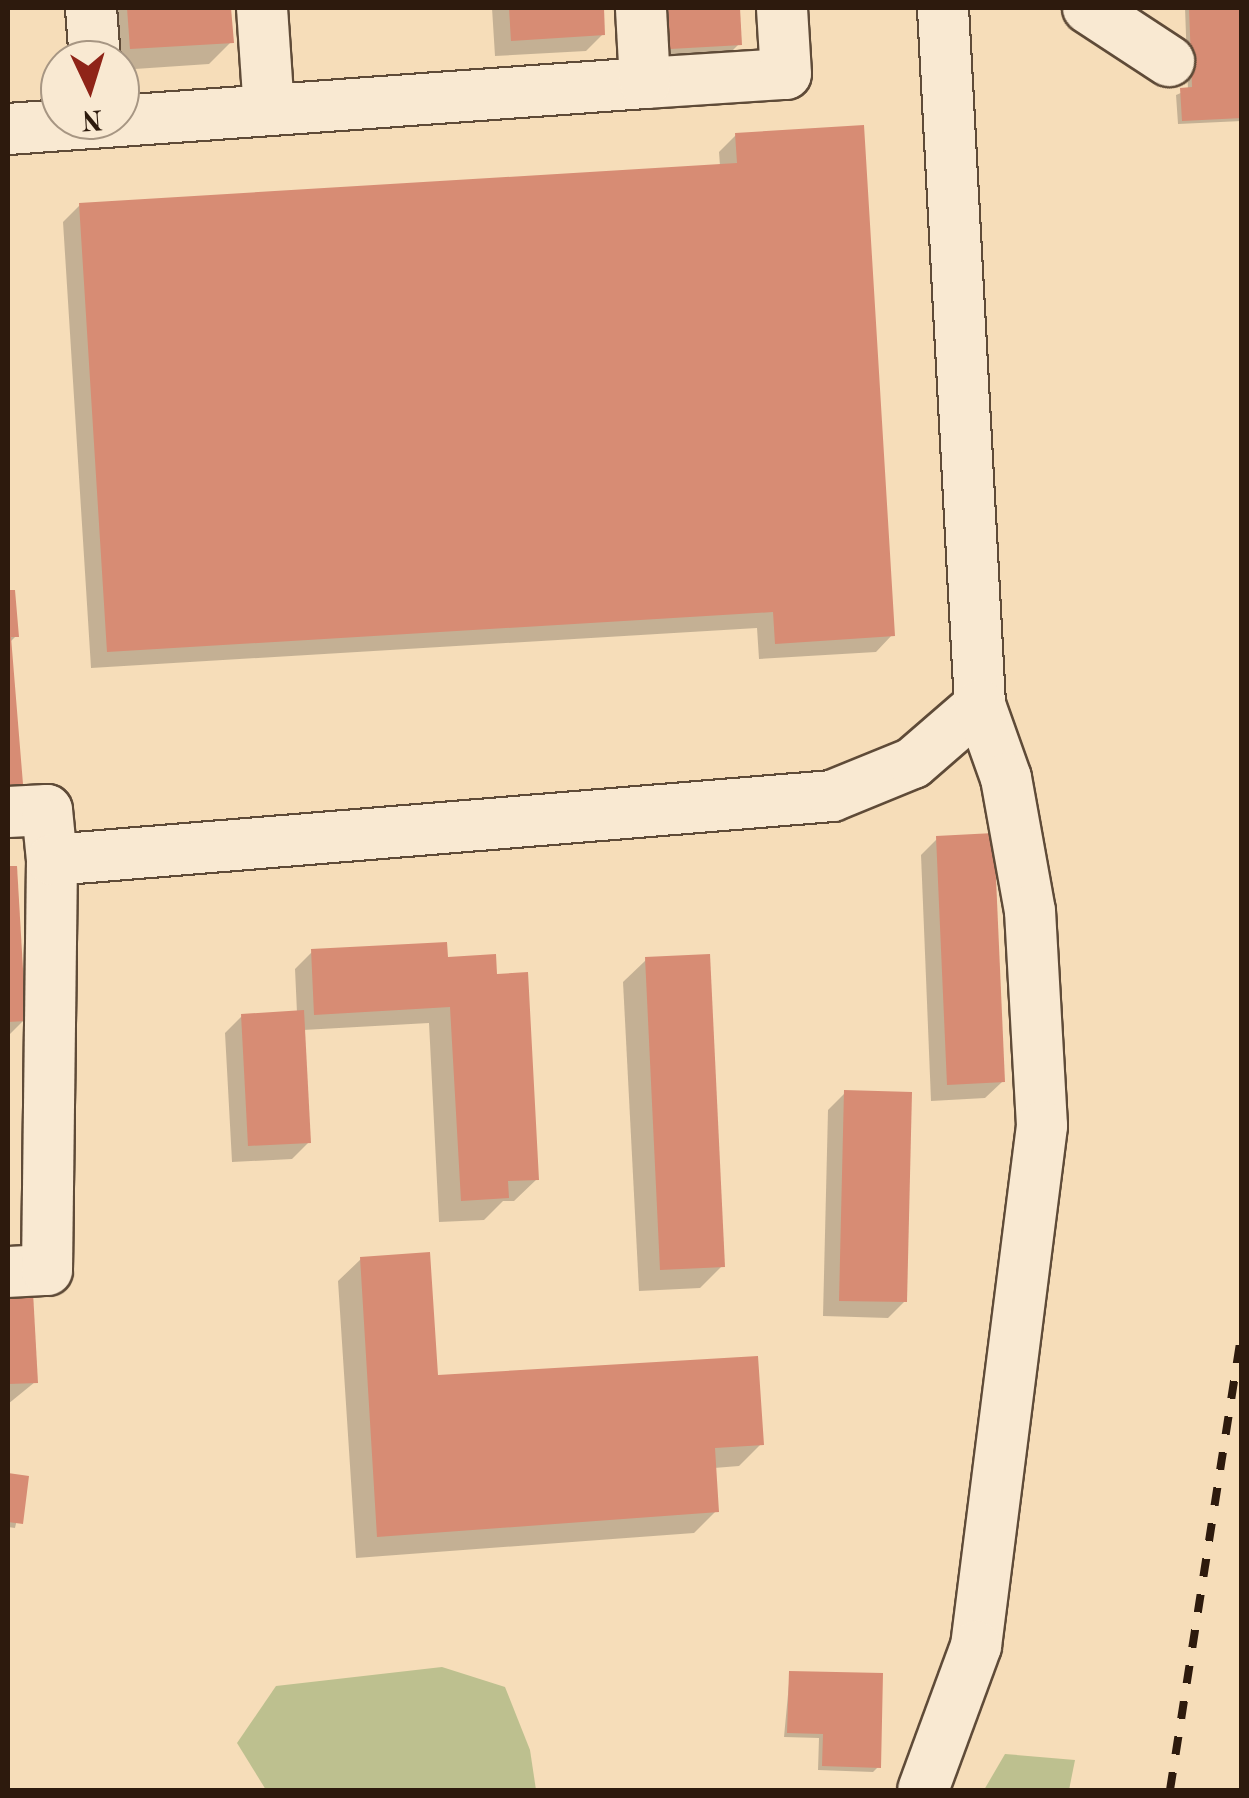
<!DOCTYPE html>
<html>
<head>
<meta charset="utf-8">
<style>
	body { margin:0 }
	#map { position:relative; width:1249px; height:1798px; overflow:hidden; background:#f6ddb9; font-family:"Old Standard TT",serif }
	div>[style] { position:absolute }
	.green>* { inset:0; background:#bdc08f }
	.shadow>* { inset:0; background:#0003 }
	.building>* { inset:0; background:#d78c74 }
	.roads { filter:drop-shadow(2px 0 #5f4b38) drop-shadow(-2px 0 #5f4b38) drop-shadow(0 2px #5f4b38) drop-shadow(0 -2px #5f4b38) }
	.minor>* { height:50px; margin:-25px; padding:0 25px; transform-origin:25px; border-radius:25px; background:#f9e9d2 }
	.rail>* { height:8px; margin-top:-4px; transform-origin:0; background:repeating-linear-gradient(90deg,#2d1a0d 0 18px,transparent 0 36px) }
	span { translate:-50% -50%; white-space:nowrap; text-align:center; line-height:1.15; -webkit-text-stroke:8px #f9e9d2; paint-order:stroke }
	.frame { position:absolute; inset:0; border:10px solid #2d1a0d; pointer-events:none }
	.north { position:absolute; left:40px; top:40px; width:100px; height:100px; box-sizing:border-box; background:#f9e9d2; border:2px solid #a79683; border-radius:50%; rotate:176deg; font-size:28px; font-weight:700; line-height:40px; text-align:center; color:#2d1a0d }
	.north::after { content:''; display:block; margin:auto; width:35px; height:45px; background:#8f2418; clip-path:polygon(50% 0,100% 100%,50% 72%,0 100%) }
</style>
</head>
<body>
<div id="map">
	<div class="green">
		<div style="clip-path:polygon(442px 1667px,505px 1687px,530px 1750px,536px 1790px,266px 1790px,237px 1743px,276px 1686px)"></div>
		<div style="clip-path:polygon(1005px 1754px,1075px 1760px,1069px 1790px,984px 1790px)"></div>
	</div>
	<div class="shadow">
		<div style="clip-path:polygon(104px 8px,229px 8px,231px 42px,209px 64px,120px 70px,120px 60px,108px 60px)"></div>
		<div style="clip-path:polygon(492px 8px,601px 8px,603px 34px,586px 51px,495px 56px)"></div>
		<div style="clip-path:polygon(651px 8px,737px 8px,739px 44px,722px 61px,654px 65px)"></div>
		<div style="clip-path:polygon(1185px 8px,1242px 8px,1242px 121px,1178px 124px,1176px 95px,1188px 90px)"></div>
		<div style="clip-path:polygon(736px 135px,892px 635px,876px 652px,759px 659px,757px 628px,91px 668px,63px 222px,80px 205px,720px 166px,719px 152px)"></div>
		<div style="clip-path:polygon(13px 592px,16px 636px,9px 643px,20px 783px,8px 796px,8px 593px)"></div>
		<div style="clip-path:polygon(938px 838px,1002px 1082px,985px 1098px,931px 1101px,921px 855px)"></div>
		<div style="clip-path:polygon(15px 868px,24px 1020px,8px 1036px,8px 869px)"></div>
		<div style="clip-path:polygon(312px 952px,445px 959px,495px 976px,537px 1179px,514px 1201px,503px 1201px,484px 1220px,439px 1222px,429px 1023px,303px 1030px,309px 1142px,292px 1159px,232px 1162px,225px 1033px,242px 1016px,297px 1013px,295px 969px)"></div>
		<div style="clip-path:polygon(646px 960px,722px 1266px,700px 1288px,639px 1291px,623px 982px)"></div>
		<div style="clip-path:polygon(845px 1093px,905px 1301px,888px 1318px,823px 1316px,828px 1110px)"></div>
		<div style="clip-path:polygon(361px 1259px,435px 1378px,761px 1444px,739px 1466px,714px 1468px,716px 1511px,694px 1533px,356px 1558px,338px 1281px)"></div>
		<div style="clip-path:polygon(31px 1295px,35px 1382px,8px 1404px,8px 1296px)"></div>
		<div style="clip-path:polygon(8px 1476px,26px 1478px,15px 1528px,8px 1527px)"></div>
		<div style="clip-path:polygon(790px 1673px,878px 1767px,873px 1772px,818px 1770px,819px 1738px,784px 1737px)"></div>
	</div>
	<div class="building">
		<div style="clip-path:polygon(127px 8px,231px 8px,234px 43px,130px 49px)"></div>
		<div style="clip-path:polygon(509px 8px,604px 8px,605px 35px,511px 41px)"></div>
		<div style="clip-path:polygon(668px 8px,740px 8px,742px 45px,670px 49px)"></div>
		<div style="clip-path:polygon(1189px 8px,1242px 8px,1242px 118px,1182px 121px,1180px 88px,1192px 87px)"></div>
		<div style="clip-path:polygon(864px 125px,895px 636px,775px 644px,773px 612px,107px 652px,79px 203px,737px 163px,735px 133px)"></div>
		<div style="clip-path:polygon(8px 590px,15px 590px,19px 637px,11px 637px,23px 784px,8px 785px)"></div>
		<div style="clip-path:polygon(994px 833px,1005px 1082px,947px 1085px,936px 836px)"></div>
		<div style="clip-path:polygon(8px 866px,17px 866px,26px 1021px,8px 1022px)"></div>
		<div style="clip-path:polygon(447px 942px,448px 957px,496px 954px,497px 974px,528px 972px,539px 1180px,508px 1181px,509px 1198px,461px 1201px,450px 1007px,314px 1015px,311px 949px)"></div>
		<div style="clip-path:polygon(710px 954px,725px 1267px,660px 1270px,645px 957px)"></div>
		<div style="clip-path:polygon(304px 1010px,311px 1143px,248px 1146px,241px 1014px)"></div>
		<div style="clip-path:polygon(844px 1090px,912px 1092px,907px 1302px,839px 1301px)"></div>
		<div style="clip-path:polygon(430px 1252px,438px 1375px,758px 1356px,764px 1445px,715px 1448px,719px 1512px,377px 1537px,360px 1257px)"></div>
		<div style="clip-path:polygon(33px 1292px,38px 1383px,8px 1384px,8px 1294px)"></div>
		<div style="clip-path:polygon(8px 1473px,29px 1476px,23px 1524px,8px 1522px)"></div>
		<div style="clip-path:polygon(789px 1671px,883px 1673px,881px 1768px,822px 1766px,823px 1734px,787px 1733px)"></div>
	</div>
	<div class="roads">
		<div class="minor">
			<div style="left:91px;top:8px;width:52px;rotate:85.6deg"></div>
			<div style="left:262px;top:8px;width:102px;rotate:86.1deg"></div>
			<div style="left:943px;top:8px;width:698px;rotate:86.96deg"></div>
			<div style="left:1088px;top:8px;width:97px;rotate:33.2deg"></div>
			<div style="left:645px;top:83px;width:141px;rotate:-3.7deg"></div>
			<div style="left:786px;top:74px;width:66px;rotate:-93.5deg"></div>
			<div style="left:8px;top:129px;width:639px;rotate:-4.13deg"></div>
			<div style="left:645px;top:83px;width:75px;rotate:-93.1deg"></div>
			<div style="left:8px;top:812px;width:39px;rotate:-3deg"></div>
			<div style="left:47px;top:810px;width:50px;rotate:84.3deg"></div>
			<div style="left:8px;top:1272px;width:39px;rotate:-3deg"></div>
			<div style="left:47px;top:1270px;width:410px;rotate:-89.3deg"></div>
			<div style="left:52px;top:860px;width:783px;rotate:-4.69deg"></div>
			<div style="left:832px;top:796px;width:87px;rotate:-22.2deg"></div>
			<div style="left:913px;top:763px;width:89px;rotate:-40.9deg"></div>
			<div style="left:980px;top:705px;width:77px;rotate:70.4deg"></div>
			<div style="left:1006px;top:778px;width:135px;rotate:79.8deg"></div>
			<div style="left:1030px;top:911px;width:215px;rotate:86.8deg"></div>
			<div style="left:1042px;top:1126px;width:524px;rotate:97.23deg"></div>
			<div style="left:976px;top:1646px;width:153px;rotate:110.2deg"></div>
		</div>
	</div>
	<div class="rail">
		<div style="left:1170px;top:1790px;width:465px;rotate:-81.1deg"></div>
	</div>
	<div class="frame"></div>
	<div class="north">N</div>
</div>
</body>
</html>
